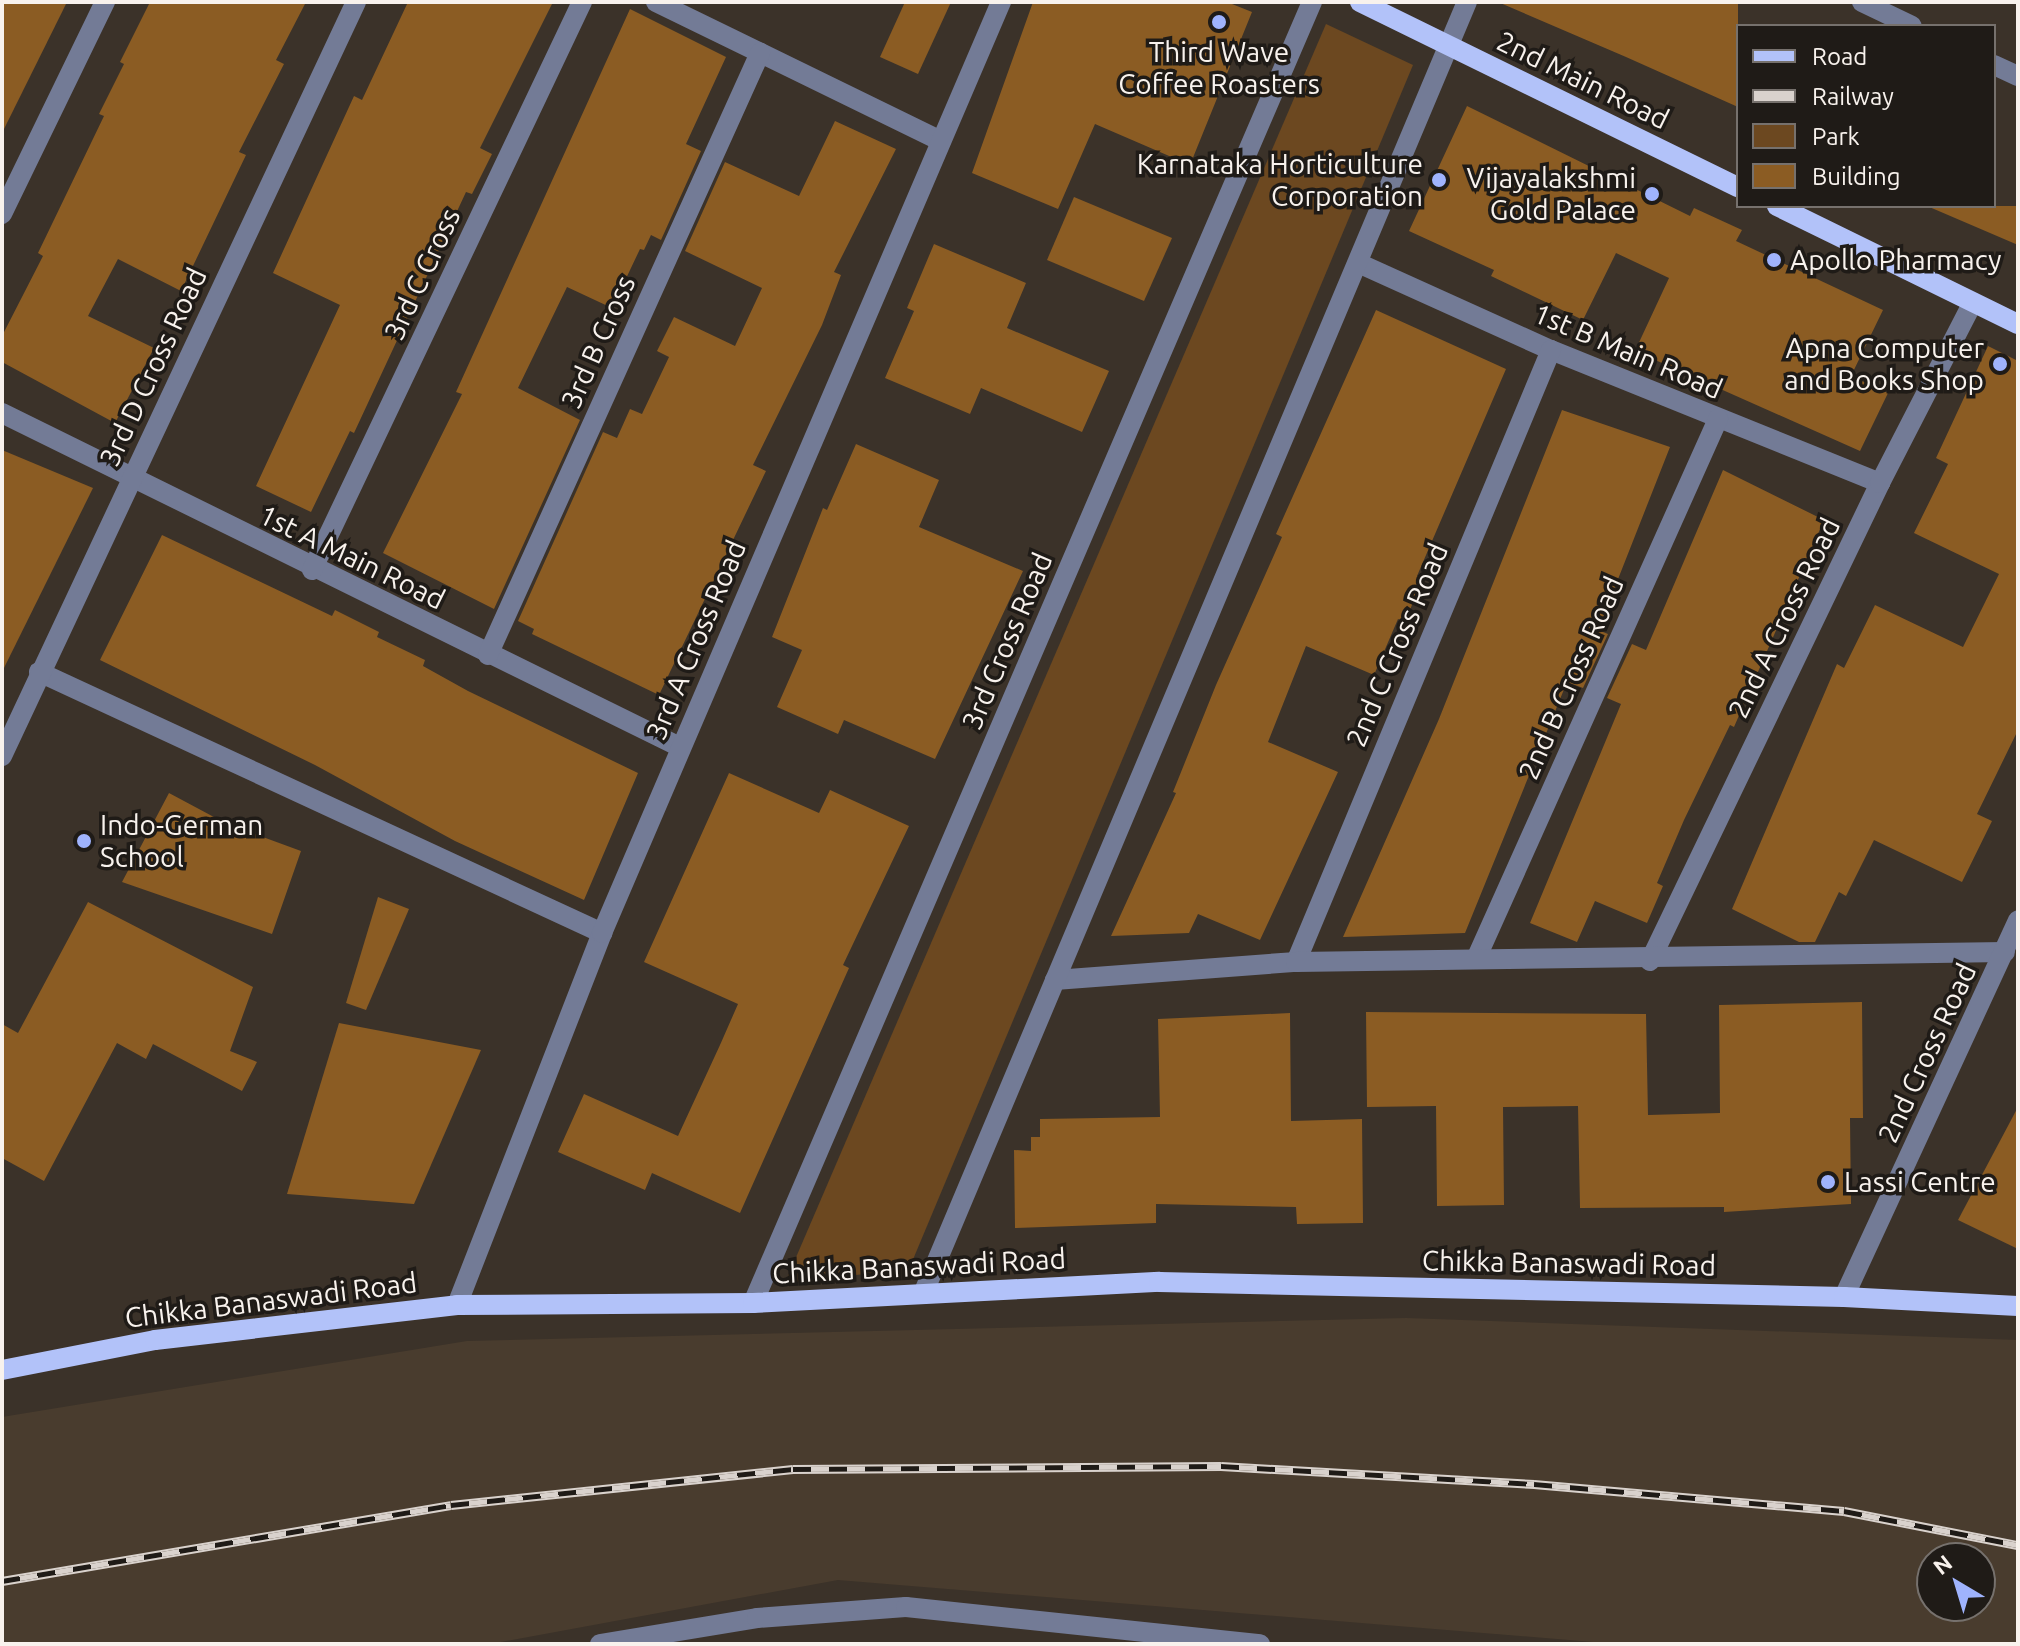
<!DOCTYPE html>
<html>
<head>
<meta charset="utf-8">
<style>
	body { margin:0 }
	#map { position:relative; width:2020px; height:1646px; overflow:hidden; background:#3b3229; font-family:Ubuntu,sans-serif }
	div>[style] { position:absolute }
	.built>* { inset:0; background:#493c2e }
	.green>* { inset:0; background:#6c4820 }
	.building>* { inset:0; background:#8b5c23 }
	.minor>* { height:20px; margin:-10px; padding:0 10px; transform-origin:10px; border-radius:10px; background:#737b96 }
	.major>* { height:20px; margin:-10px; padding:0 10px; transform-origin:10px; border-radius:10px; background:#b2c2f9 }
	.rail>* { height:9px; margin-top:-4.5px; transform-origin:0; background:repeating-linear-gradient(90deg,#1f1b17 0 18px,#d9d2cd 0 36px); box-sizing:border-box; border-block:2px solid #d9d2cd }
	.dots>* { width:22px; height:22px; translate:-50% -50%; box-sizing:border-box; border:4px solid #1f1b17; border-radius:50% }
	span { translate:-50% -50%; white-space:nowrap; text-align:center; line-height:1.15; -webkit-text-stroke:7px #1f1b17; paint-order:stroke }
	.poi-label { font-size:28px; color:#f8f2ed }
	.right { translate:-100% -50%; text-align:right }
	.left { translate:0 -50%; text-align:left }
	.street-label { font-size:28px; color:#f8f2ed }
	.frame { position:absolute; inset:0; border:4px solid #f8f2ed; pointer-events:none }
	.legend { position:absolute; left:1736px; top:24px; width:260px; height:184px; box-sizing:border-box; background:#1f1b17; border:2px solid #76716d; margin:0; padding:10px 14px; list-style:none; font-size:24px; color:#f8f2ed }
	.legend li { display:flex; align-items:center; gap:16px; height:40px }
	.legend b { width:40px; border:2px solid #76716d }
	.north { position:absolute; left:1916px; top:1542px; width:80px; height:80px; box-sizing:border-box; background:#1f1b17; border:2px solid #76716d; border-radius:50%; rotate:322deg; font-size:22px; font-weight:700; line-height:32px; text-align:center; color:#f8f2ed }
	.north::after { content:''; display:block; margin:auto; width:28px; height:36px; background:#9fb3fd; clip-path:polygon(50% 0,100% 100%,50% 72%,0 100%) }
</style>
</head>
<body>
<div id="map">
	<div class="built">
		<div style="clip-path:polygon(evenodd,1406px 1318px,2018px 1340px,2018px 1644px,1617px 1644px,838px 1580px,490px 1644px,2px 1644px,2px 1417px,467px 1341px,1406px 1318px,1932px 1558px,1980px 1558px,1980px 1606px,1932px 1606px,1932px 1558px)"></div>
	</div>
	<div class="green">
		<div style="clip-path:polygon(1326px 24px,1413px 65px,909px 1269px,785px 1283px)"></div>
	</div>
	<div class="building">
		<div style="clip-path:polygon(2px 2px,67px 2px,2px 133px)"></div>
		<div style="clip-path:polygon(150px 2px,306px 2px,276px 60px,284px 64px,239px 152px,246px 155px,181px 291px,118px 259px,88px 316px,154px 348px,115px 423px,2px 362px,2px 336px,43px 256px,38px 253px,104px 116px,99px 114px,124px 64px,120px 62px)"></div>
		<div style="clip-path:polygon(408px 2px,553px 2px,480px 148px,492px 154px,472px 194px,466px 192px,354px 433px,350px 431px,311px 512px,256px 486px,340px 305px,273px 273px,354px 96px,362px 100px)"></div>
		<div style="clip-path:polygon(905px 2px,951px 2px,918px 74px,880px 57px)"></div>
		<div style="clip-path:polygon(1033px 2px,1227px 2px,1252px 12px,1190px 165px,1095px 124px,1058px 209px,972px 173px)"></div>
		<div style="clip-path:polygon(1498px 2px,1738px 2px,1738px 107px,1626px 57px)"></div>
		<div style="clip-path:polygon(630px 9px,726px 57px,686px 144px,701px 151px,661px 240px,651px 235px,644px 250px,640px 249px,612px 308px,567px 287px,518px 388px,580px 420px,494px 609px,383px 553px,462px 394px,456px 392px)"></div>
		<div style="clip-path:polygon(1467px 106px,1690px 216px,1694px 208px,1742px 230px,1736px 241px,1883px 310px,1851px 376px,1888px 393px,1860px 451px,1635px 351px,1669px 278px,1616px 253px,1583px 320px,1491px 276px,1494px 270px,1409px 231px)"></div>
		<div style="clip-path:polygon(835px 121px,896px 149px,834px 272px,841px 275px,822px 325px,753px 465px,766px 471px,659px 695px,532px 634px,534px 629px,518px 621px,603px 432px,617px 438px,630px 409px,642px 414px,669px 357px,657px 351px,674px 317px,735px 346px,762px 288px,685px 251px,725px 162px,799px 196px)"></div>
		<div style="clip-path:polygon(1074px 197px,1172px 238px,1144px 301px,1047px 260px)"></div>
		<div style="clip-path:polygon(1927px 206px,2018px 206px,2018px 245px)"></div>
		<div style="clip-path:polygon(934px 244px,1026px 283px,1007px 328px,1109px 371px,1082px 432px,981px 388px,970px 414px,885px 378px,914px 311px,907px 308px)"></div>
		<div style="clip-path:polygon(1376px 310px,1506px 369px,1417px 576px,1423px 578px,1405px 622px,1398px 619px,1374px 675px,1306px 646px,1268px 742px,1338px 772px,1260px 940px,1198px 914px,1189px 933px,1111px 936px,1176px 793px,1173px 792px,1216px 685px,1282px 537px,1276px 534px)"></div>
		<div style="clip-path:polygon(1988px 346px,2018px 361px,2018px 730px,1977px 814px,1992px 821px,1962px 882px,1874px 840px,1846px 896px,1839px 892px,1815px 942px,1799px 942px,1732px 909px,1837px 664px,1844px 668px,1875px 605px,1963px 647px,1999px 574px,1914px 533px,1948px 464px,1936px 458px)"></div>
		<div style="clip-path:polygon(1562px 410px,1670px 447px,1598px 630px,1608px 634px,1583px 688px,1567px 682px,1465px 933px,1343px 937px,1439px 719px)"></div>
		<div style="clip-path:polygon(856px 444px,939px 480px,919px 527px,1023px 571px,935px 759px,844px 720px,838px 734px,777px 707px,802px 650px,772px 637px,823px 508px,827px 510px)"></div>
		<div style="clip-path:polygon(2px 450px,93px 488px,2px 672px)"></div>
		<div style="clip-path:polygon(1723px 470px,1824px 520px,1734px 727px,1730px 725px,1684px 820px,1657px 883px,1663px 886px,1647px 923px,1595px 901px,1577px 942px,1530px 923px,1621px 704px,1607px 698px,1632px 644px,1646px 650px)"></div>
		<div style="clip-path:polygon(162px 535px,332px 616px,335px 610px,379px 632px,377px 637px,425px 660px,423px 666px,468px 691px,638px 773px,584px 900px,455px 841px,315px 765px,100px 660px)"></div>
		<div style="clip-path:polygon(729px 773px,819px 813px,830px 790px,909px 826px,843px 965px,849px 968px,740px 1213px,652px 1173px,645px 1190px,558px 1152px,584px 1094px,678px 1136px,720px 1045px,738px 1004px,644px 962px)"></div>
		<div style="clip-path:polygon(169px 793px,227px 824px,301px 851px,272px 934px,122px 882px)"></div>
		<div style="clip-path:polygon(378px 897px,409px 909px,366px 1010px,346px 1003px)"></div>
		<div style="clip-path:polygon(88px 902px,253px 987px,230px 1051px,257px 1062px,242px 1091px,153px 1044px,146px 1059px,117px 1043px,44px 1181px,2px 1158px,2px 1024px,18px 1033px)"></div>
		<div style="clip-path:polygon(1862px 1002px,1863px 1118px,1850px 1118px,1851px 1204px,1724px 1212px,1724px 1207px,1580px 1208px,1578px 1106px,1503px 1107px,1504px 1205px,1437px 1206px,1436px 1106px,1367px 1107px,1366px 1012px,1646px 1014px,1648px 1115px,1720px 1113px,1719px 1005px)"></div>
		<div style="clip-path:polygon(1290px 1013px,1291px 1121px,1362px 1119px,1363px 1223px,1297px 1224px,1296px 1207px,1156px 1204px,1156px 1223px,1015px 1228px,1014px 1150px,1031px 1151px,1031px 1137px,1040px 1137px,1040px 1119px,1160px 1117px,1158px 1019px)"></div>
		<div style="clip-path:polygon(339px 1023px,481px 1050px,414px 1204px,287px 1194px)"></div>
		<div style="clip-path:polygon(2018px 1107px,2018px 1249px,1958px 1220px)"></div>
	</div>
	<div class="minor">
		<div style="left:656px;top:2px;width:317px;rotate:26deg"></div>
		<div style="left:1862px;top:2px;width:55px;rotate:25.6deg"></div>
		<div style="left:1994px;top:65px;width:26px;rotate:25deg"></div>
		<div style="left:2px;top:214px;width:236px;rotate:-64.1deg"></div>
		<div style="left:1358px;top:263px;width:212px;rotate:24.3deg"></div>
		<div style="left:1551px;top:350px;width:355px;rotate:22deg"></div>
		<div style="left:2px;top:413px;width:756px;rotate:26.23deg"></div>
		<div style="left:312px;top:570px;width:629px;rotate:-64.58deg"></div>
		<div style="left:488px;top:655px;width:661px;rotate:-65.69deg"></div>
		<div style="left:39px;top:672px;width:621px;rotate:24.87deg"></div>
		<div style="left:2px;top:756px;width:833px;rotate:-64.85deg"></div>
		<div style="left:1476px;top:959px;width:592px;rotate:-65.86deg"></div>
		<div style="left:1650px;top:961px;width:530px;rotate:-64.3deg"></div>
		<div style="left:1880px;top:483px;width:203px;rotate:-62.8deg"></div>
		<div style="left:1296px;top:962px;width:663px;rotate:-67.38deg"></div>
		<div style="left:1055px;top:980px;width:242px;rotate:-4.3deg"></div>
		<div style="left:1296px;top:962px;width:709px;rotate:-0.81deg"></div>
		<div style="left:923px;top:1294px;width:1402px;rotate:-67.17deg"></div>
		<div style="left:1844px;top:1297px;width:415px;rotate:-65.2deg"></div>
		<div style="left:753px;top:1303px;width:1416px;rotate:-66.75deg"></div>
		<div style="left:457px;top:1305px;width:399px;rotate:-68.7deg"></div>
		<div style="left:602px;top:933px;width:1013px;rotate:-66.8deg"></div>
		<div style="left:600px;top:1644px;width:159px;rotate:-9.4deg"></div>
		<div style="left:757px;top:1618px;width:149px;rotate:-4.2deg"></div>
		<div style="left:906px;top:1607px;width:356px;rotate:6deg"></div>
	</div>
	<div class="major">
		<div style="left:1360px;top:2px;width:421px;rotate:26.1deg"></div>
		<div style="left:1777px;top:206px;width:268px;rotate:26.1deg"></div>
		<div style="left:2px;top:1370px;width:156px;rotate:-11.1deg"></div>
		<div style="left:155px;top:1340px;width:304px;rotate:-6.6deg"></div>
		<div style="left:457px;top:1305px;width:296px;rotate:-0.4deg"></div>
		<div style="left:753px;top:1303px;width:407px;rotate:-3deg"></div>
		<div style="left:1159px;top:1282px;width:685px;rotate:1.25deg"></div>
		<div style="left:1844px;top:1297px;width:174px;rotate:3deg"></div>
	</div>
	<div class="rail">
		<div style="left:2px;top:1581px;width:455px;rotate:-9.6deg"></div>
		<div style="left:451px;top:1505px;width:344px;rotate:-6deg"></div>
		<div style="left:793px;top:1469px;width:428px;rotate:-0.4deg"></div>
		<div style="left:1221px;top:1466px;width:314px;rotate:3.3deg"></div>
		<div style="left:1534px;top:1484px;width:311px;rotate:5deg"></div>
		<div style="left:1844px;top:1511px;width:177px;rotate:11.1deg"></div>
	</div>
	<div class="dots">
		<div style="left:1219px;top:22px;background:#9fb3fd"></div>
		<div style="left:1439px;top:180px;background:#9fb3fd"></div>
		<div style="left:1652px;top:194px;background:#9fb3fd"></div>
		<div style="left:1774px;top:260px;background:#9fb3fd"></div>
		<div style="left:2000px;top:364px;background:#9fb3fd"></div>
		<div style="left:84px;top:841px;background:#9fb3fd"></div>
		<div style="left:1828px;top:1182px;background:#9fb3fd"></div>
	</div>
	<div class="poi-label">
		<span style="left:1219px;top:68px">Third Wave<br>Coffee Roasters</span>
		<span class="right" style="left:1423px;top:180px">Karnataka Horticulture<br>Corporation</span>
		<span class="right" style="left:1636px;top:194px">Vijayalakshmi<br>Gold Palace</span>
		<span class="left" style="left:1790px;top:260px">Apollo Pharmacy</span>
		<span class="right" style="left:1984px;top:364px">Apna Computer<br>and Books Shop</span>
		<span class="left" style="left:100px;top:841px">Indo-German<br>School</span>
		<span class="left" style="left:1844px;top:1182px">Lassi Centre</span>
	</div>
	<div class="street-label">
		<span style="left:1583px;top:80px;rotate:26deg">2nd Main Road</span>
		<span style="left:422px;top:274px;rotate:-65deg">3rd C Cross</span>
		<span style="left:598px;top:342px;rotate:-66deg">3rd B Cross</span>
		<span style="left:1628px;top:351px;rotate:23deg">1st B Main Road</span>
		<span style="left:153px;top:367px;rotate:-65deg">3rd D Cross Road</span>
		<span style="left:352px;top:557px;rotate:26deg">1st A Main Road</span>
		<span style="left:1784px;top:618px;rotate:-64deg">2nd A Cross Road</span>
		<span style="left:696px;top:640px;rotate:-67deg">3rd A Cross Road</span>
		<span style="left:1007px;top:641px;rotate:-67deg">3rd Cross Road</span>
		<span style="left:1397px;top:645px;rotate:-67deg">2nd C Cross Road</span>
		<span style="left:1571px;top:678px;rotate:-66deg">2nd B Cross Road</span>
		<span style="left:1927px;top:1053px;rotate:-65deg">2nd Cross Road</span>
		<span style="left:1569px;top:1263px;rotate:1deg">Chikka Banaswadi Road</span>
		<span style="left:919px;top:1266px;rotate:-3deg">Chikka Banaswadi Road</span>
		<span style="left:271px;top:1300px;rotate:-7deg">Chikka Banaswadi Road</span>
	</div>
	<div class="frame"></div>
	<ul class="legend">
	<li><b style="height:10px;background:#b2c2f9"></b>Road</li>
	<li><b style="height:10px;background:#d9d2cd"></b>Railway</li>
	<li><b style="height:22px;background:#6c4820"></b>Park</li>
	<li><b style="height:22px;background:#8b5c23"></b>Building</li>
	</ul>
	<div class="north">N</div>
</div>
</body>
</html>
